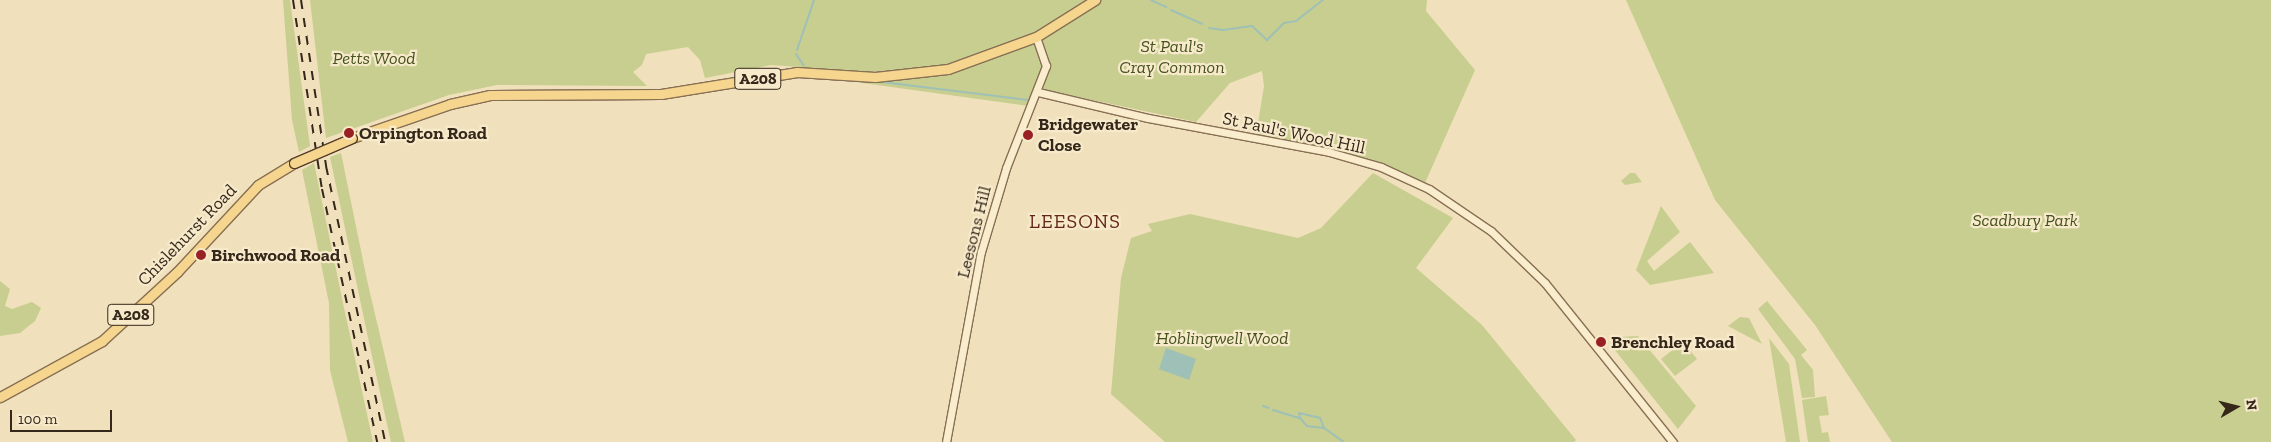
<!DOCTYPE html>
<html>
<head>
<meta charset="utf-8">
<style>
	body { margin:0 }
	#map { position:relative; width:2271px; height:442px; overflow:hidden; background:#f0e0bb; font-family:"Zilla Slab",serif }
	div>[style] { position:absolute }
	.green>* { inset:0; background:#c7ce8f }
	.water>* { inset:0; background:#9fc0b6 }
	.stream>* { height:2px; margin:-1px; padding:0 1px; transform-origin:1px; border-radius:1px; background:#9fc0b6 }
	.roads { filter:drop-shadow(1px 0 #876f54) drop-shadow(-1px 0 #876f54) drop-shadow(0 1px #876f54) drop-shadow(0 -1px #876f54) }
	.tertiary>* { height:7px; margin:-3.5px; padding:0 3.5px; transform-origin:3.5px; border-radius:3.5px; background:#faedce }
	.primary>* { height:9px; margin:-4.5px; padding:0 4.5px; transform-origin:4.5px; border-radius:4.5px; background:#f6d68f }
	.rail>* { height:2px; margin-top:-1px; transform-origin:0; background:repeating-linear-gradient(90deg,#35271a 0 9px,transparent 0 18px) }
	.bridges { filter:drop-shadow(1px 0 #543d29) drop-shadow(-1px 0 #543d29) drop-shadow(0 1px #543d29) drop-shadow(0 -1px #543d29) }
	.primary-bridge>* { height:9px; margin:-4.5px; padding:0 4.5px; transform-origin:4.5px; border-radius:4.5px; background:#f6d68f }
	.dots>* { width:14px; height:14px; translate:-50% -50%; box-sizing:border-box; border:2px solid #f7eacb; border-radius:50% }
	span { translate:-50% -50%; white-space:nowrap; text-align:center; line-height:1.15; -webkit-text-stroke:4.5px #f7eacb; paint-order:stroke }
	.shield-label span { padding:1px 4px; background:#f7eacb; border:1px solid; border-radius:4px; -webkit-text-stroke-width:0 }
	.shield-label { font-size:16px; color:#35271a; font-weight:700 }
	.park-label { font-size:18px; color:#46531f; font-style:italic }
	.poi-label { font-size:18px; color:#35271a; font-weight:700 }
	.left { translate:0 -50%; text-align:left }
	.street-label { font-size:18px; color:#35271a }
	.quarter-label { font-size:20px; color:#642717; letter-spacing:1px }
	.north { position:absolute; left:2211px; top:382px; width:50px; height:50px; -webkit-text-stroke:4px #f7eacb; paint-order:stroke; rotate:82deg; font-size:14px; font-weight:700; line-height:20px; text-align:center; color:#35271a }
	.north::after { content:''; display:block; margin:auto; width:18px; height:22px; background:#35271a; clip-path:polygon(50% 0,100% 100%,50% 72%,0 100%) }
	.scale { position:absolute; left:10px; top:410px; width:102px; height:22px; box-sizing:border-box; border:2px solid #35271a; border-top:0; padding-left:6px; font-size:15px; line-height:18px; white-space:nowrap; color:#35271a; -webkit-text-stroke:4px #f7eacb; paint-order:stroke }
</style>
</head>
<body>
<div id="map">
	<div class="green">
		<div style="clip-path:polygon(283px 0,290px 0,310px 146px,299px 152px,292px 120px)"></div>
		<div style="clip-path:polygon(310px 0,1427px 0,1426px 11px,1475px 70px,1425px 183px,1352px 154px,1256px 136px,1264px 86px,1262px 71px,1230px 83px,1196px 122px,1064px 94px,1034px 91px,1028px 106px,841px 80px,841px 70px,771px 65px,705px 78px,700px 60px,688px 47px,646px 54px,642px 65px,633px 72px,647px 86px,497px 85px,449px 95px,326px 138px)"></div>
		<div style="clip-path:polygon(1626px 0,2271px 0,2271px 442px,1892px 442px,1815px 325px,1715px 200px)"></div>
		<div style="clip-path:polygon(341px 153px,367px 280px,405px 442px,391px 442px,370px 347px,330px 157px)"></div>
		<div style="clip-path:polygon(314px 163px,343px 303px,373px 442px,348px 442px,330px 370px,329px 303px,302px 170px)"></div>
		<div style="clip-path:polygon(1373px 173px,1453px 218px,1416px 268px,1482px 325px,1576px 440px,1574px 442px,1165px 442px,1111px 394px,1121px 278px,1131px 238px,1152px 231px,1148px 224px,1190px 214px,1298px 238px,1321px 228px)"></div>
		<div style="clip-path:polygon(1630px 173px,1635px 173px,1642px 182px,1625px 185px,1621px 181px)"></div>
		<div style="clip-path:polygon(1661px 206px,1680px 232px,1647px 261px,1654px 271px,1690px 242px,1714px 273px,1650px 285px,1636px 270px)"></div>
		<div style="clip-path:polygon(0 281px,10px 289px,5px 306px,12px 309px,32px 302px,41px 308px,35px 321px,20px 333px,0 336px)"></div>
		<div style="clip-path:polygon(1767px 301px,1807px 350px,1801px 355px,1813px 370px,1815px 397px,1802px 398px,1795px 359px,1758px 309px)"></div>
		<div style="clip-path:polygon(1740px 317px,1749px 318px,1762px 344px,1728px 326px)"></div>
		<div style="clip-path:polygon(1638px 336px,1696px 406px,1678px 429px,1610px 344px,1620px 337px)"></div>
		<div style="clip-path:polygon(1769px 338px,1789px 364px,1800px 442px,1786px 442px)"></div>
		<div style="clip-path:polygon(1683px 342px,1697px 359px,1675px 376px,1661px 359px)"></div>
		<div style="clip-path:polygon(1826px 396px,1829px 415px,1819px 416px,1822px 433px,1828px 432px,1830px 442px,1808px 442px,1802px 400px)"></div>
	</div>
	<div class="water">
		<div style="clip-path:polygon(1166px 348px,1196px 359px,1189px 380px,1159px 369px)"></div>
	</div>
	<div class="stream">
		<div style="left:1151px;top:0;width:17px;rotate:25deg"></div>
		<div style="left:1171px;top:10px;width:34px;rotate:24deg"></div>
		<div style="left:1209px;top:28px;width:14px;rotate:8deg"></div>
		<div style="left:1223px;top:30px;width:29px;rotate:-8deg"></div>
		<div style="left:1252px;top:26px;width:21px;rotate:43deg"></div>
		<div style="left:1267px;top:40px;width:24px;rotate:-45deg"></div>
		<div style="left:1284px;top:23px;width:12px;rotate:-9deg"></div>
		<div style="left:1296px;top:21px;width:34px;rotate:-38deg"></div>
		<div style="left:797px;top:50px;width:53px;rotate:-71.2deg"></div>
		<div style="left:796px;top:54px;width:14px;rotate:56deg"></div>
		<div style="left:874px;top:81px;width:155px;rotate:7deg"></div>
		<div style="left:1263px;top:406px;width:6px;rotate:18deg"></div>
		<div style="left:1273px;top:410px;width:28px;rotate:17deg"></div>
		<div style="left:1300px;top:418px;width:11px;rotate:49deg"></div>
		<div style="left:1307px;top:426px;width:17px;rotate:7deg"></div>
		<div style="left:1300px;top:418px;width:5px;rotate:-101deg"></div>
		<div style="left:1299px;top:413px;width:22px;rotate:13deg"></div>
		<div style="left:1320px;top:418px;width:11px;rotate:68deg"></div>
		<div style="left:1324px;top:428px;width:24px;rotate:35deg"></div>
	</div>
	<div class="roads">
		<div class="tertiary">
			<div style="left:1038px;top:92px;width:113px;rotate:13.3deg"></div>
			<div style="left:1148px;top:118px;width:184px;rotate:10.6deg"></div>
			<div style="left:1329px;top:152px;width:54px;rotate:16.1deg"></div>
			<div style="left:1381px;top:167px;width:53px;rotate:24.6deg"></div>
			<div style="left:1429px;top:189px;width:75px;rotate:34.1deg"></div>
			<div style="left:1491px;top:231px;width:75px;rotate:43.9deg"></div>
			<div style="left:1545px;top:283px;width:204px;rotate:51.2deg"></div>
			<div style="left:946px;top:442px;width:193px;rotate:-79.6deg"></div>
			<div style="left:981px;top:252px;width:88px;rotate:-73.4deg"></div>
			<div style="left:1006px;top:168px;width:110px;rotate:-68.6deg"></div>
			<div style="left:1046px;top:66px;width:31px;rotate:-109deg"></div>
		</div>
		<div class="primary">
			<div style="left:352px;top:138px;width:104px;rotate:-19.1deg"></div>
			<div style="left:450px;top:104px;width:41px;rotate:-12.7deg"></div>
			<div style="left:490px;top:95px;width:171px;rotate:-0.3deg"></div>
			<div style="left:661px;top:94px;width:138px;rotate:-9.2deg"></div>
			<div style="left:797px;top:72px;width:78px;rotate:3.7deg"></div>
			<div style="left:875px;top:77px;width:73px;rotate:-6.3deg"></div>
			<div style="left:948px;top:69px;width:94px;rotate:-20deg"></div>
			<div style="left:1036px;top:37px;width:70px;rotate:-32.1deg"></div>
			<div style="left:0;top:397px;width:116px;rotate:-28.8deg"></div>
			<div style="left:102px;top:341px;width:102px;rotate:-42.6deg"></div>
			<div style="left:177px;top:272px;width:119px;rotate:-47deg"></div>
			<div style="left:258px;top:185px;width:42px;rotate:-31.4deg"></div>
		</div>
	</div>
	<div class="rail">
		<div style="left:293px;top:0;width:191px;rotate:81.3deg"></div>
		<div style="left:322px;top:189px;width:259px;rotate:77.7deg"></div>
		<div style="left:301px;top:0;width:168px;rotate:81.4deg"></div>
		<div style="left:326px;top:166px;width:282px;rotate:77.9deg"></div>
	</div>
	<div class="bridges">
		<div class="primary-bridge">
			<div style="left:294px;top:163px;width:63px;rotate:-23.3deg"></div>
		</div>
	</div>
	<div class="dots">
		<div style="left:349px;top:133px;background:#992123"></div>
		<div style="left:1028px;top:135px;background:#992123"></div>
		<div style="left:201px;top:255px;background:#992123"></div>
		<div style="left:1601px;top:342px;background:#992123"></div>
	</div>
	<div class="shield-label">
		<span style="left:758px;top:79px">A208</span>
		<span style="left:131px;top:315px">A208</span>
	</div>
	<div class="park-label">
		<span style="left:1172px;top:57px">St Paul's<br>Cray Common</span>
		<span style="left:374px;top:58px">Petts Wood</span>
		<span style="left:2025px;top:220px">Scadbury Park</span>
		<span style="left:1222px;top:338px">Hoblingwell Wood</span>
	</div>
	<div class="poi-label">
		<span class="left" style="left:1038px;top:135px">Bridgewater<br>Close</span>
		<span class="left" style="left:359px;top:133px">Orpington Road</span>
		<span class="left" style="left:211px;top:255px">Birchwood Road</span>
		<span class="left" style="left:1611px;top:342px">Brenchley Road</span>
	</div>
	<div class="street-label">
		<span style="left:1294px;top:133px;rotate:12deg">St Paul's Wood Hill</span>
		<span style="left:974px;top:232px;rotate:-76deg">Leesons Hill</span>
		<span style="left:187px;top:235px;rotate:-46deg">Chislehurst Road</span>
	</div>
	<div class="quarter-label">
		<span style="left:1075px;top:221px">LEESONS</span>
	</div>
	<div class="north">N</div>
	<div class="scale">100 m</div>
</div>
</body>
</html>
